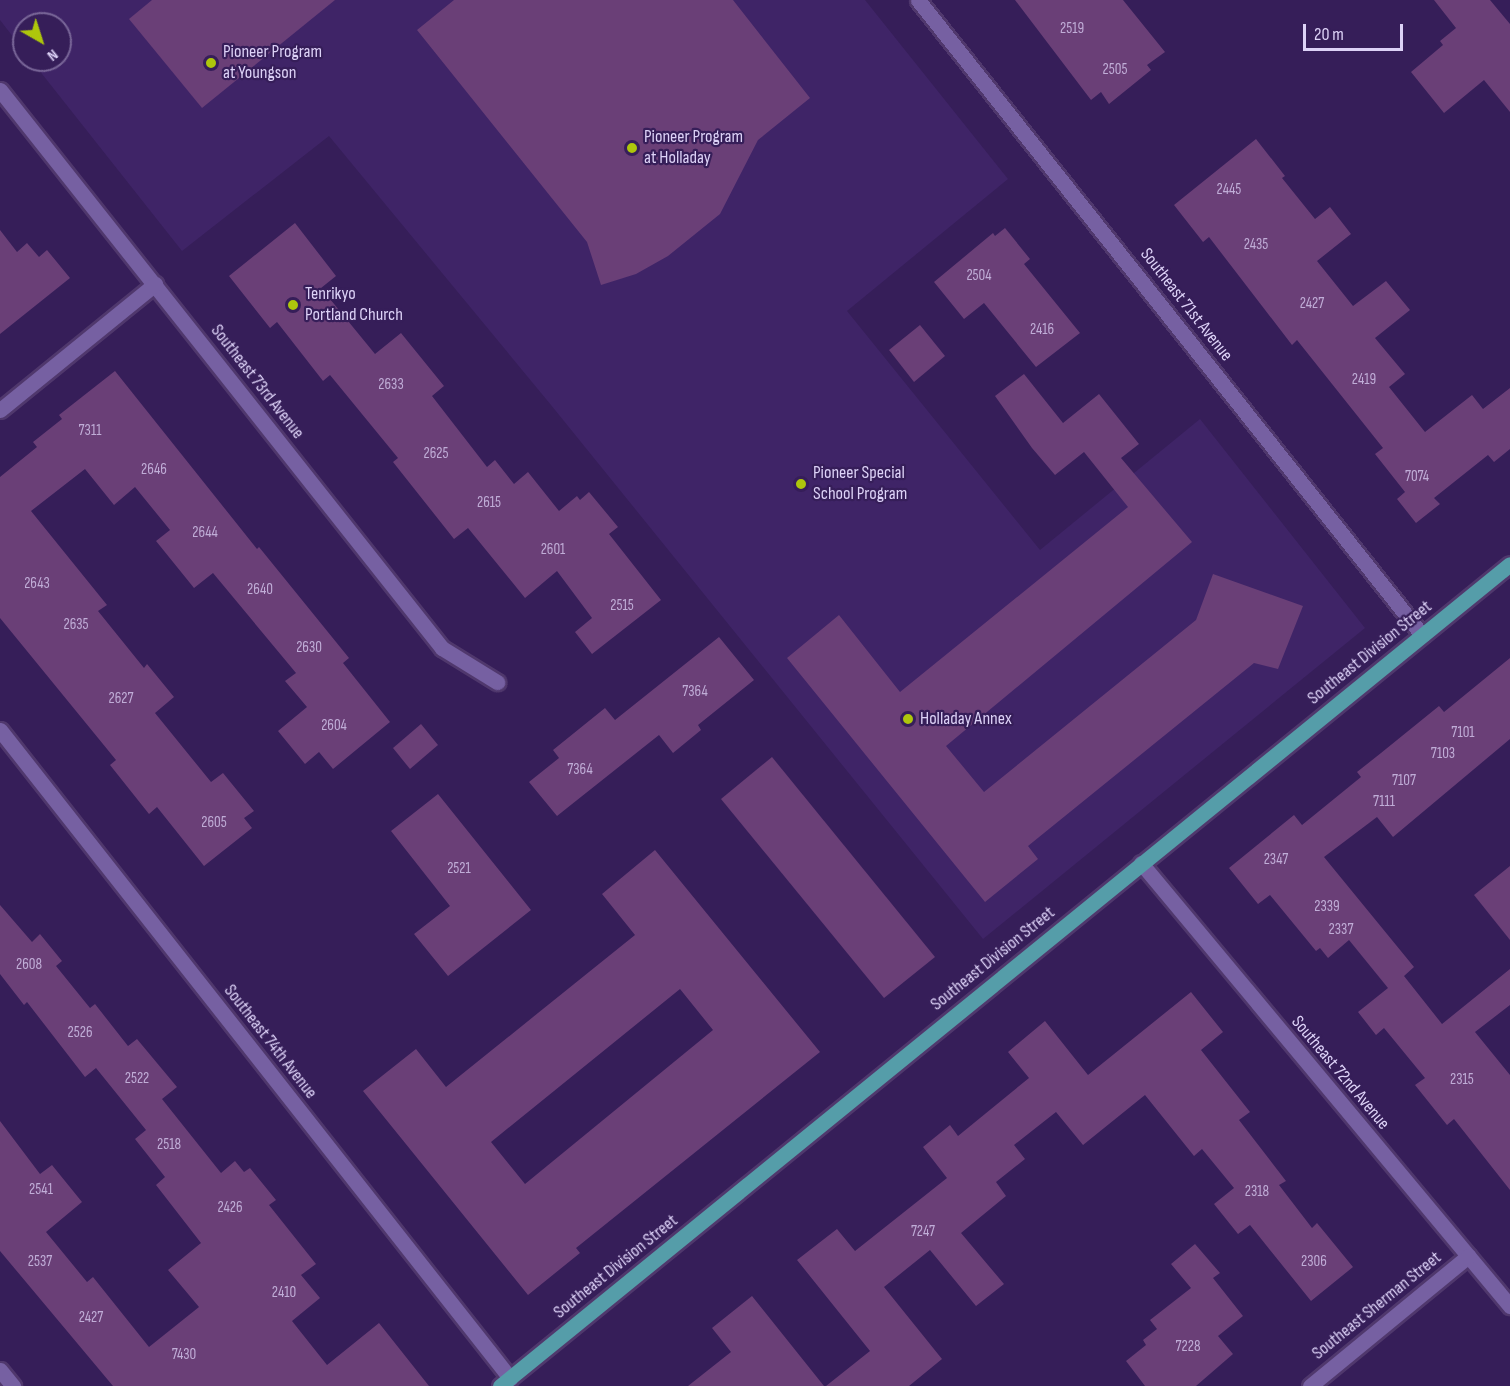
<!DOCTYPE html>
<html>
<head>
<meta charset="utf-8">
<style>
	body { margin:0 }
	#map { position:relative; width:1510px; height:1386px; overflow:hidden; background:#361e59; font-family:"Sofia Sans Condensed",sans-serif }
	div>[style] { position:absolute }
	.built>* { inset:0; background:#3f2467 }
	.building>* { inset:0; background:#6a3f77 }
	.roads { filter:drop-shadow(2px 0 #50386d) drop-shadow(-2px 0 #50386d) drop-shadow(0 2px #50386d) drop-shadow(0 -2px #50386d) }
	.minor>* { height:15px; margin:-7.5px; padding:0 7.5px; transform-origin:7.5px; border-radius:7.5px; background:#7660a2 }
	.major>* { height:15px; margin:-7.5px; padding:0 7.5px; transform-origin:7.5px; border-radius:7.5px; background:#559da9 }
	.dots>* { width:16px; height:16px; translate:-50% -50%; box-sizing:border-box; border:3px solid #361e59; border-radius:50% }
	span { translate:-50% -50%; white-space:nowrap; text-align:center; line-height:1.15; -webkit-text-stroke:4.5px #361e59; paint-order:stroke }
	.number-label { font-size:15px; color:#c0add7 }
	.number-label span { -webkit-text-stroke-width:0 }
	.poi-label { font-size:18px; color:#ddd2f7 }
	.left { translate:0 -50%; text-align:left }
	.street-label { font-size:18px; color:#ddd2f7 }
	.north { position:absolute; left:12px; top:12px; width:60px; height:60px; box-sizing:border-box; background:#361e59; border:2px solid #796698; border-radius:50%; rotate:141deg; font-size:16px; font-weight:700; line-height:24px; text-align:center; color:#ddd2f7 }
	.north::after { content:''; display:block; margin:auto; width:21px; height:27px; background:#aec60c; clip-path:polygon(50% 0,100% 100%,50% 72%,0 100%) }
	.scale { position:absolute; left:1303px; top:24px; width:100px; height:27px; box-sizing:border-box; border:3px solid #ddd2f7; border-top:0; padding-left:8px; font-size:18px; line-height:21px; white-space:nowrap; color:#ddd2f7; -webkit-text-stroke:4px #361e59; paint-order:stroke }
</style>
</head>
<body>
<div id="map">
	<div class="built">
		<div style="clip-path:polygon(0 0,865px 0,1008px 179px,847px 311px,1040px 550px,1200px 419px,1365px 628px,983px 939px,551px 405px,329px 136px,182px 251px,31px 60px,60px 60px,60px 24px,24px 24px,24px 51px,0 20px)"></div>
	</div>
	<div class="building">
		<div style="clip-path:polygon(152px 0,335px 0,202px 108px,129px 19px)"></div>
		<div style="clip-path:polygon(454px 0,733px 0,810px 98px,758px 140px,720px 214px,668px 256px,636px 274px,601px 285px,587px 242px,417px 30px)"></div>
		<div style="clip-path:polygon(1015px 0,1123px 0,1165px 52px,1147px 65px,1151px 70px,1109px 104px,1101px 92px,1091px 100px)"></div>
		<div style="clip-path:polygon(1434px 0,1490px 0,1510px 24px,1510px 112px,1484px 80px,1444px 113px,1411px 72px,1443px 45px,1440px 41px,1456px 28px)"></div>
		<div style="clip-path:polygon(1256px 139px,1285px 176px,1282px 178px,1315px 219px,1330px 207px,1351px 234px,1317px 261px,1353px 306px,1386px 281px,1410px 310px,1375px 338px,1405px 374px,1389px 387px,1425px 432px,1472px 395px,1483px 409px,1510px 388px,1510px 449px,1494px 462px,1488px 455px,1434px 498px,1440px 504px,1416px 523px,1397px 499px,1405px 492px,1375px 454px,1383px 448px,1297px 340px,1292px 345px,1209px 237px,1203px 242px,1174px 205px)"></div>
		<div style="clip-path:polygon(295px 223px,336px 276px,321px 288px,375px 354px,401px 333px,444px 386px,432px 396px,487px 467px,495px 460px,514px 484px,528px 472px,559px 511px,577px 496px,580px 500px,589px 492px,618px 527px,609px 534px,661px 600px,592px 654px,575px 632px,592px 618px,557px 571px,525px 598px,468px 528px,454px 539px,393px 462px,398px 458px,330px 375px,323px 381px,277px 322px,270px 328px,229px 276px)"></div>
		<div style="clip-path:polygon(1005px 228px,1030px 259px,1024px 264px,1080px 333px,1036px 367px,984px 303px,964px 319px,934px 282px,993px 233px,995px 236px)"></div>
		<div style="clip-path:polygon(0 230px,17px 252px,27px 243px,39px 257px,47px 250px,70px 278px,0 334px)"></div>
		<div style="clip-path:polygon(920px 325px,945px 356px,914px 382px,889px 350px)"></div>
		<div style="clip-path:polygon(115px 371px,257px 549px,259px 547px,349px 658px,343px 663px,390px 722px,333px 769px,319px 752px,305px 764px,278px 731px,307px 707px,285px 681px,296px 673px,213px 573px,194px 588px,156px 541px,170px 530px,135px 487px,114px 505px,85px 469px,31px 511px,107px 605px,98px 611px,144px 668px,147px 664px,174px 697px,155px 713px,211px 782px,223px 773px,254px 811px,244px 818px,252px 828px,204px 866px,157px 807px,149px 814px,110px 765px,116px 760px,0 618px,0 477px,37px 447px,33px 442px,62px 419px,59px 415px)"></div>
		<div style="clip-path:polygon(1024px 374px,1063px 423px,1099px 394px,1139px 444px,1121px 458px,1192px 542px,946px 746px,984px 792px,1196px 620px,1213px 574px,1303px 606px,1278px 669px,1254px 663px,1028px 846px,1038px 859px,985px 902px,787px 658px,839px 615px,900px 692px,1128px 507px,1084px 452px,1055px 475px,1032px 448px,995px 396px)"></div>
		<div style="clip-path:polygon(719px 637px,754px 680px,698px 725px,701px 730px,673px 753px,659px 735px,557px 816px,529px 782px,559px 758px,553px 750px,605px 708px,615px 720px)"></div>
		<div style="clip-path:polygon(1510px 658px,1510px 739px,1393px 837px,1377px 817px,1324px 857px,1414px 967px,1404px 976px,1442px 1024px,1510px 969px,1510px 1005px,1475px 1032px,1510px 1075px,1510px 1190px,1454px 1119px,1447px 1125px,1415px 1085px,1425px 1078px,1384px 1028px,1376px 1035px,1358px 1012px,1388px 988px,1349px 940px,1328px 958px,1320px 948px,1316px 951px,1270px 895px,1258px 904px,1229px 868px,1294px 815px,1302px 825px,1361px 777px,1357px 772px,1381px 753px,1439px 706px,1444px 712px)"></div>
		<div style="clip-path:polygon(421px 724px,438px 745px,410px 769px,393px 748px)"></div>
		<div style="clip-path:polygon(772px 757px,935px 957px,884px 998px,721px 799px)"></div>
		<div style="clip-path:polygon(438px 794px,531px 910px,448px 976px,414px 934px,450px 906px,391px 831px)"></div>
		<div style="clip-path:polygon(evenodd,655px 850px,820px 1052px,576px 1248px,580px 1253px,528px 1295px,363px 1091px,416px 1049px,446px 1087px,635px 935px,602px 894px,655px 850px,680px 989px,713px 1030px,525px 1184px,491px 1142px,680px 989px)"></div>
		<div style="clip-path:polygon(1510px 866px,1510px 940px,1474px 895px)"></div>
		<div style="clip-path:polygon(0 905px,32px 942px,40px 934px,62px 961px,56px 966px,90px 1008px,95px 1004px,128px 1046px,137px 1039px,177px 1087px,162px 1099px,221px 1173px,235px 1161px,244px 1172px,250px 1168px,276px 1200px,269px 1205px,316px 1264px,301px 1275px,320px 1298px,292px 1321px,327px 1365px,379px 1323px,429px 1386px,113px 1386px,0 1251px,0 1121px,40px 1174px,52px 1165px,82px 1202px,46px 1232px,87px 1282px,93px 1277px,149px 1347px,199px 1307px,168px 1270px,201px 1243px,156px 1185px,165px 1177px,135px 1139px,146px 1130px,96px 1068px,85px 1077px,27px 1002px,24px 1005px,0 974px)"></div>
		<div style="clip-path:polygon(1191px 992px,1223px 1032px,1201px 1050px,1250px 1112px,1239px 1120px,1286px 1181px,1279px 1185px,1312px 1228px,1317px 1223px,1353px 1267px,1311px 1301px,1250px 1225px,1238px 1234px,1214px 1204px,1234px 1188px,1202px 1149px,1194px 1156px,1145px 1095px,1083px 1145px,1056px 1112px,1014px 1145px,1025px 1159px,996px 1182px,1006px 1196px,961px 1233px,1004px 1284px,976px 1306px,930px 1250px,884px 1287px,942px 1359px,909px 1386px,826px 1386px,870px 1351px,797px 1260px,837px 1229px,855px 1251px,947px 1178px,923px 1147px,950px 1125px,958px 1136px,1029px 1078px,1008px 1052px,1045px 1021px,1088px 1075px)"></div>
		<div style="clip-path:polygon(1195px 1244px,1220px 1273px,1213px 1278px,1243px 1316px,1218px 1336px,1233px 1354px,1196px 1386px,1145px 1386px,1126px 1361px,1146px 1345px,1143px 1340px,1157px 1329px,1150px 1320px,1191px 1288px,1171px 1264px)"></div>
		<div style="clip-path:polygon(752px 1296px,824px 1386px,688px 1386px,731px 1352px,712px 1328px)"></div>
	</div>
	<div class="roads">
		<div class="minor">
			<div style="left:918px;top:0;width:811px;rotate:51.56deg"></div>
			<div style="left:0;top:90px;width:712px;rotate:51.62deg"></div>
			<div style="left:442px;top:648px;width:65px;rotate:31.7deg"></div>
			<div style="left:0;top:410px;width:200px;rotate:-39.1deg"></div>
			<div style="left:0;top:730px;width:825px;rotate:51.8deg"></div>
			<div style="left:1141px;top:863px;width:577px;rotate:50.21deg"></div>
			<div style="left:0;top:1370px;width:21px;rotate:51deg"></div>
			<div style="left:1310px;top:1386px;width:205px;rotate:-39.4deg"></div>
		</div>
		<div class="major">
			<div style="left:500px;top:1386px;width:1302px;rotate:-39.14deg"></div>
		</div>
	</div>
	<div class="dots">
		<div style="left:211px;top:63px;background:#aec60c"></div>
		<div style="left:632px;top:148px;background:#aec60c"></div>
		<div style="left:293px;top:305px;background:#aec60c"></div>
		<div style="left:801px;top:484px;background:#aec60c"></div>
		<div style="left:908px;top:719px;background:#aec60c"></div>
	</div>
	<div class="number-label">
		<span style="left:1072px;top:29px">2519</span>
		<span style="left:1115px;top:70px">2505</span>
		<span style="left:1229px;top:190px">2445</span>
		<span style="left:1256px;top:245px">2435</span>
		<span style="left:979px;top:276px">2504</span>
		<span style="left:1312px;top:304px">2427</span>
		<span style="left:1042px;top:330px">2416</span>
		<span style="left:1364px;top:380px">2419</span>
		<span style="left:391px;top:385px">2633</span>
		<span style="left:90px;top:431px">7311</span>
		<span style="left:436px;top:454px">2625</span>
		<span style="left:154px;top:470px">2646</span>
		<span style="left:1417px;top:477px">7074</span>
		<span style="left:489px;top:503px">2615</span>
		<span style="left:205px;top:533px">2644</span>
		<span style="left:553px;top:550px">2601</span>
		<span style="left:37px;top:584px">2643</span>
		<span style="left:260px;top:590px">2640</span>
		<span style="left:622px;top:606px">2515</span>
		<span style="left:76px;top:625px">2635</span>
		<span style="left:309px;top:648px">2630</span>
		<span style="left:695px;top:692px">7364</span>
		<span style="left:121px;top:699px">2627</span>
		<span style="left:334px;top:726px">2604</span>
		<span style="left:1463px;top:733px">7101</span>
		<span style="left:1443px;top:754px">7103</span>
		<span style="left:580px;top:770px">7364</span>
		<span style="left:1404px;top:781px">7107</span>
		<span style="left:1384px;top:802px">7111</span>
		<span style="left:214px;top:823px">2605</span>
		<span style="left:1276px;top:860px">2347</span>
		<span style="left:459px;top:869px">2521</span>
		<span style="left:1327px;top:907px">2339</span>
		<span style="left:1341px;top:930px">2337</span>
		<span style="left:29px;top:965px">2608</span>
		<span style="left:80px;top:1033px">2526</span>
		<span style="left:137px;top:1079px">2522</span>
		<span style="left:1462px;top:1080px">2315</span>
		<span style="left:169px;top:1145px">2518</span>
		<span style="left:41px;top:1190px">2541</span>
		<span style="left:1257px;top:1192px">2318</span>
		<span style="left:230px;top:1208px">2426</span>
		<span style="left:923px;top:1232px">7247</span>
		<span style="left:40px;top:1262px">2537</span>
		<span style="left:1314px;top:1262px">2306</span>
		<span style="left:284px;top:1293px">2410</span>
		<span style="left:91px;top:1318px">2427</span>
		<span style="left:1188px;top:1347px">7228</span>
		<span style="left:184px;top:1355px">7430</span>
	</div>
	<div class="poi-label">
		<span class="left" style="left:223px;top:63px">Pioneer Program<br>at Youngson</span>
		<span class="left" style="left:644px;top:148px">Pioneer Program<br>at Holladay</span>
		<span class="left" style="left:305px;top:305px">Tenrikyo<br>Portland Church</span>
		<span class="left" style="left:813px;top:484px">Pioneer Special<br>School Program</span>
		<span class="left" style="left:920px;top:719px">Holladay Annex</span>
	</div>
	<div class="street-label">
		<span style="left:1186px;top:305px;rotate:52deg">Southeast 71st Avenue</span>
		<span style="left:257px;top:382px;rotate:52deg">Southeast 73rd Avenue</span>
		<span style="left:1370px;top:653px;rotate:-39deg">Southeast Division Street</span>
		<span style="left:993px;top:959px;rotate:-39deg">Southeast Division Street</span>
		<span style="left:270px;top:1042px;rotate:52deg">Southeast 74th Avenue</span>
		<span style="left:1340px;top:1073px;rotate:50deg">Southeast 72nd Avenue</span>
		<span style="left:616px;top:1267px;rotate:-39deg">Southeast Division Street</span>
		<span style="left:1377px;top:1306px;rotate:-39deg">Southeast Sherman Street</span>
	</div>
	<div class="north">N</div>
	<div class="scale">20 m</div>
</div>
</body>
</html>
